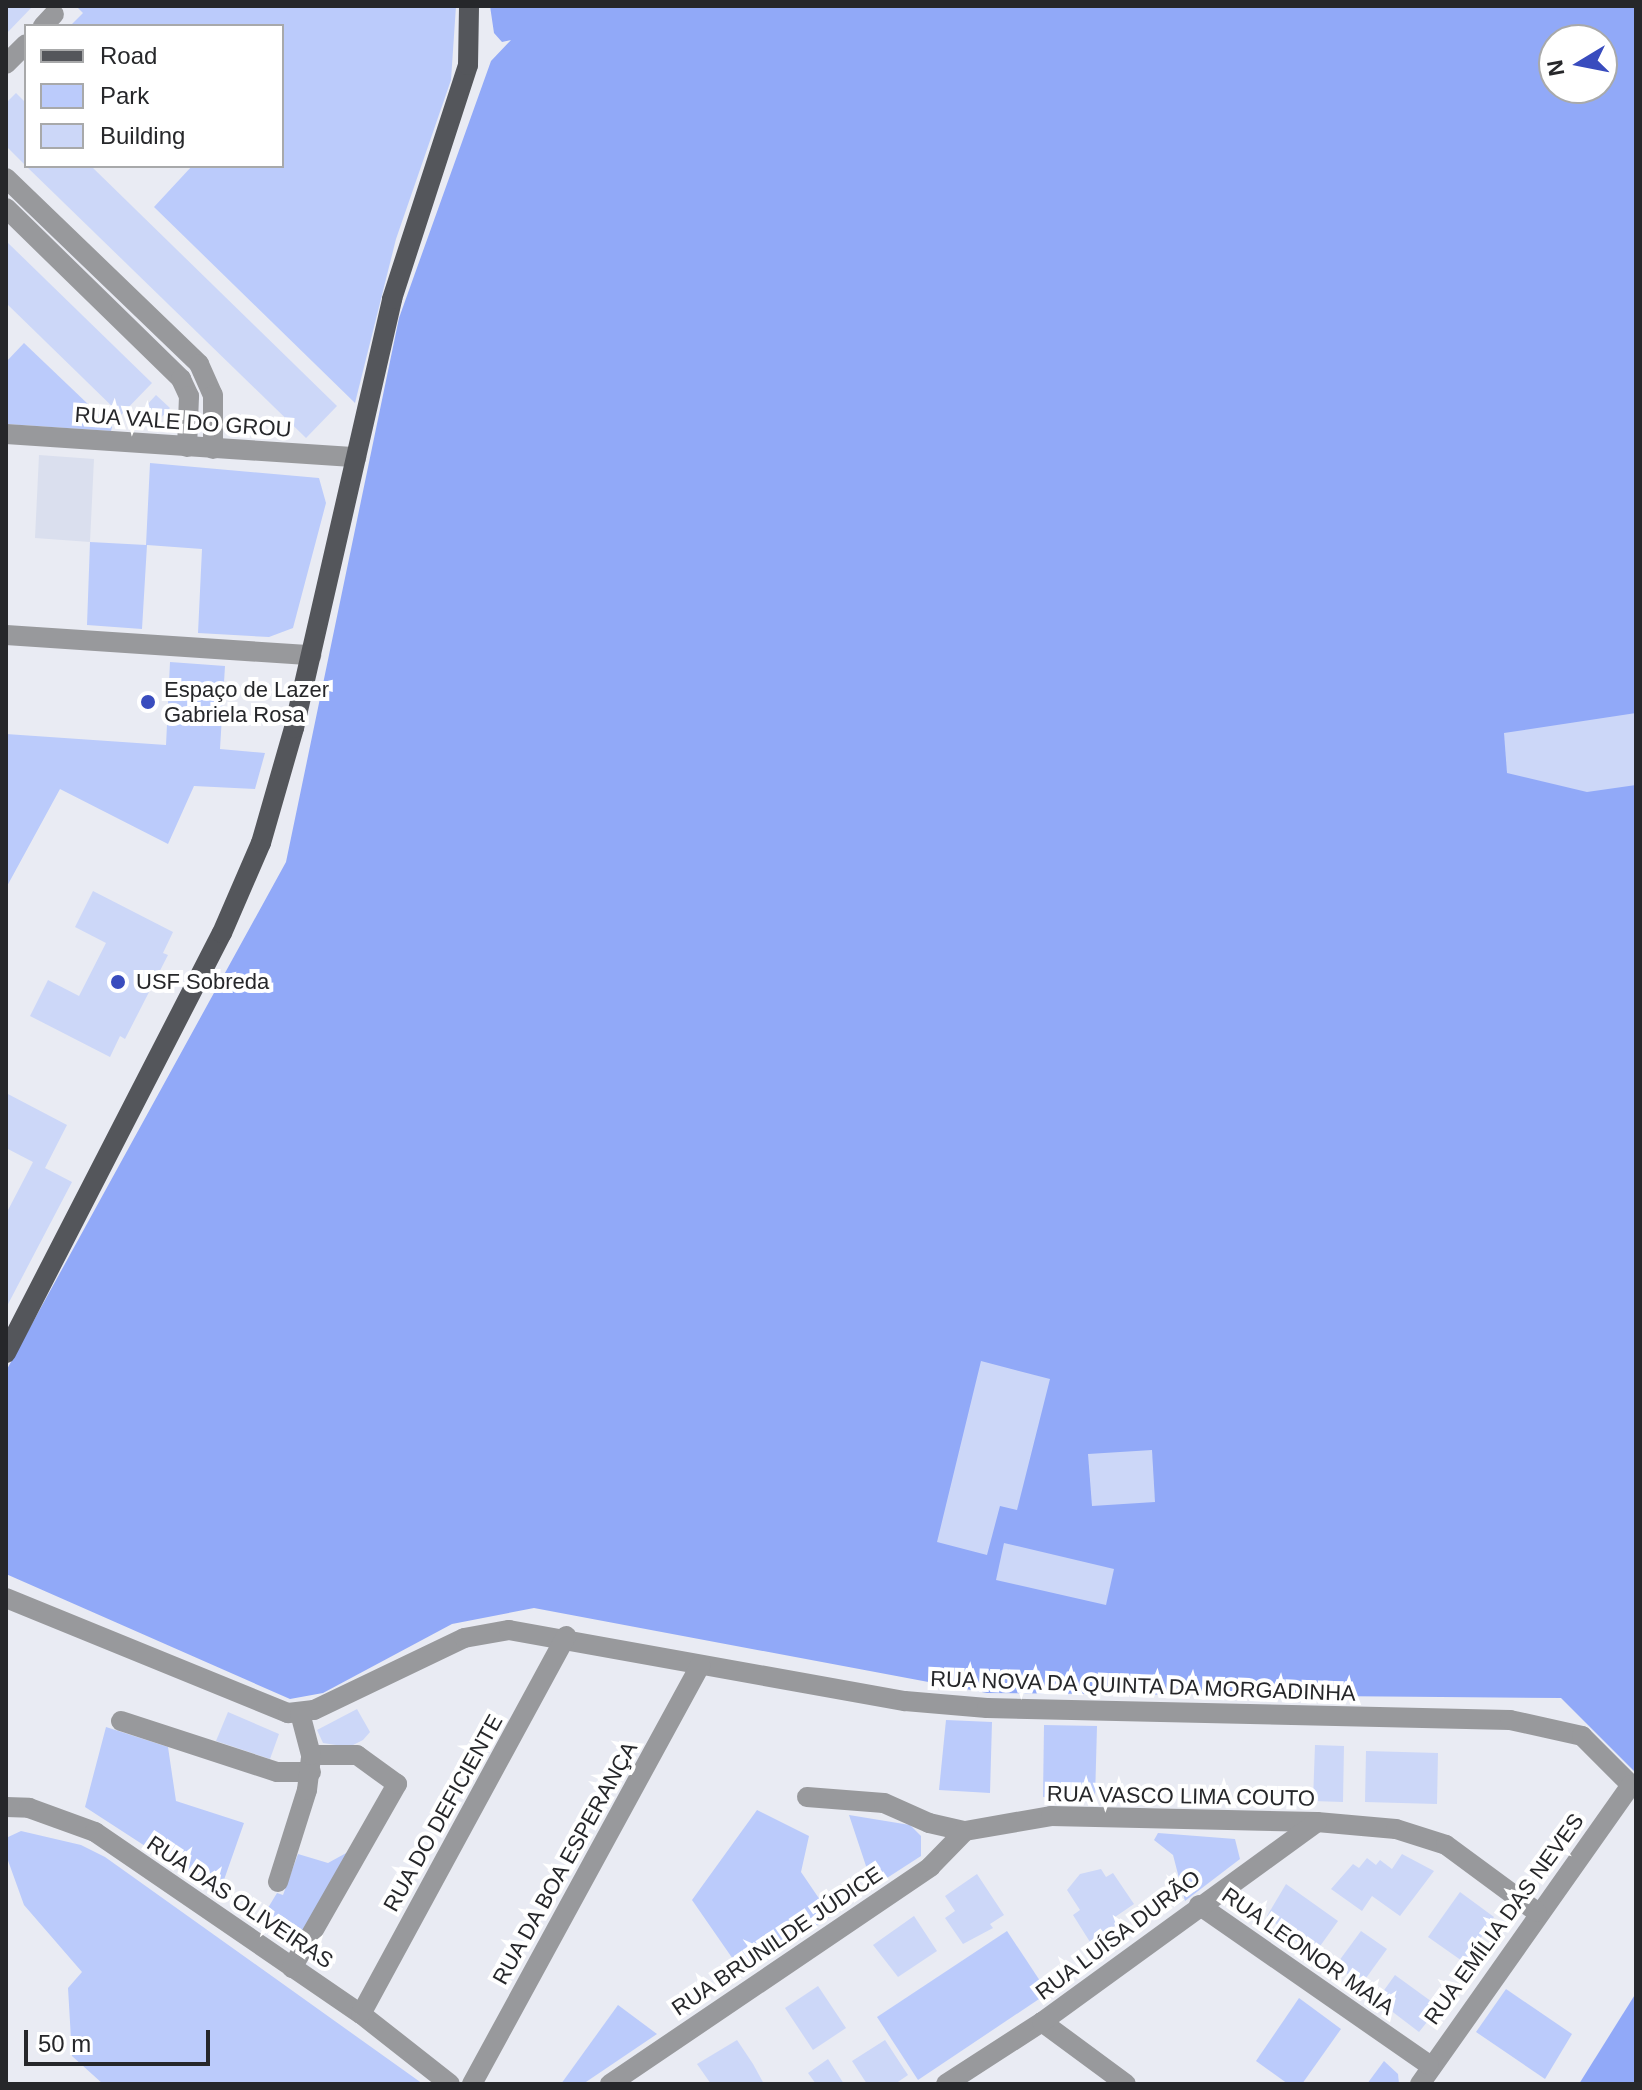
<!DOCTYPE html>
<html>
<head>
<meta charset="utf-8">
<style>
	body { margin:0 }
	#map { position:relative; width:1642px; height:2090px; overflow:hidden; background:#e9ebf3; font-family:Arial,sans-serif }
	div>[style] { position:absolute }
	.built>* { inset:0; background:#dadfee }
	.green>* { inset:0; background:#bbcbfb }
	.forest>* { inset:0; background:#91a9f8 }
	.building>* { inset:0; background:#ccd7f8 }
	.minor>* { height:20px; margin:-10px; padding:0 10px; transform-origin:10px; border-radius:10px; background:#98999c }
	.major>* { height:20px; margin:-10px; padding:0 10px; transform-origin:10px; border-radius:10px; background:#54565b }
	.dots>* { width:22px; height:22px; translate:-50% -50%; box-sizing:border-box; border:4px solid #fff; border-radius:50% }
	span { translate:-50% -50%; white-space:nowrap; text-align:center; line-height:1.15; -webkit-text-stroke:8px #fff; paint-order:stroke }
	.street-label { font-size:22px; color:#26272a }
	.poi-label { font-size:22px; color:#26272a }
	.left { translate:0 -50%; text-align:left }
	.frame { position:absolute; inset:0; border:8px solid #26272a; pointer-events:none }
	.legend { position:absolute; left:24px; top:24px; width:260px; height:144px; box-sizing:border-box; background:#fff; border:2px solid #a8a9aa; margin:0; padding:10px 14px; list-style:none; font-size:24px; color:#26272a }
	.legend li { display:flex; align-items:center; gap:16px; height:40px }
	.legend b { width:40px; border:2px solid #a8a9aa }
	.north { position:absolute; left:1538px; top:24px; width:80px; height:80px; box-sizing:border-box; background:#fff; border:2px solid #a8a9aa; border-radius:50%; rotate:260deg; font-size:22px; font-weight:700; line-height:32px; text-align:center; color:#26272a }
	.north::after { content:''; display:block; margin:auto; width:28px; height:36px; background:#394cbe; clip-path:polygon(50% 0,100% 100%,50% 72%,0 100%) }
	.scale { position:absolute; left:24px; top:2030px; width:186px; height:36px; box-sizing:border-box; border:4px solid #26272a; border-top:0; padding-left:10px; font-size:24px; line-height:28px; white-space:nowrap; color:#26272a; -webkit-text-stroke:6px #fff; paint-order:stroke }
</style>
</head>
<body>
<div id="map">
	<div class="built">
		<div style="clip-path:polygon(39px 455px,94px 459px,90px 542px,35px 538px)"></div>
	</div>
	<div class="green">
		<div style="clip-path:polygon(76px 6px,456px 6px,451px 80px,396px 239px,355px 403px,154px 207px,192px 166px,282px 166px,282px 26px,70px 26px,83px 13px)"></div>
		<div style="clip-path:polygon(24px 343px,112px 427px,111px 431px,6px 424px,6px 362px)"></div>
		<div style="clip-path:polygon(150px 463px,319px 478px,326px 503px,293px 628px,269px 637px,198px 633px,202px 549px,147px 545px,142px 629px,87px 625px,90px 542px,146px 545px)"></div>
		<div style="clip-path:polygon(170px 662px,225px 666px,220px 749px,265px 753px,255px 789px,194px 786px,168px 844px,60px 789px,6px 888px,6px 734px,166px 745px)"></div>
		<div style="clip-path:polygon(946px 1720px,992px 1722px,990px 1793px,939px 1790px)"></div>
		<div style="clip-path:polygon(1044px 1725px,1097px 1726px,1095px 1799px,1043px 1797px)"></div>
		<div style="clip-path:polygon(106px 1727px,168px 1747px,176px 1801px,244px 1823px,219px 1894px,85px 1807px)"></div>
		<div style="clip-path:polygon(757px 1810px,809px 1836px,801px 1872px,831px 1916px,744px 1975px,692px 1900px)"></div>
		<div style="clip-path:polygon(849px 1815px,910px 1825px,921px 1836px,921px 1856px,873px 1887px)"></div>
		<div style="clip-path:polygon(21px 1831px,81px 1845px,105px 1857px,423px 2084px,103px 2084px,72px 2056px,68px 1988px,82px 1972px,24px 1905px,6px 1855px,6px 1838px)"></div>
		<div style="clip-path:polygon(1158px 1833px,1235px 1839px,1240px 1859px,1185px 1901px,1173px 1855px,1154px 1840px)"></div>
		<div style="clip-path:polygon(348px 1852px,305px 1934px,294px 1943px,260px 1921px,277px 1893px,283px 1895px,298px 1854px,328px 1863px)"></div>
		<div style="clip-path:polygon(1007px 1931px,1048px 1993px,918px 2080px,877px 2017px)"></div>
		<div style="clip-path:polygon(1506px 1989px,1572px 2034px,1545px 2079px,1476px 2032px)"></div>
		<div style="clip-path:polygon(1299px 1998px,1341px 2029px,1302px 2084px,1288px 2084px,1256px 2061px)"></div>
		<div style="clip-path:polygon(618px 2005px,657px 2034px,583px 2084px,561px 2084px)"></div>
		<div style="clip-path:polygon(1384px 2061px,1398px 2074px,1399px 2084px,1367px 2084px)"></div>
	</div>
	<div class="forest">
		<div style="clip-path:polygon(evenodd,490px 6px,1636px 6px,1636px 1773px,1561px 1698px,987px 1693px,534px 1608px,452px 1624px,323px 1693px,290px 1699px,6px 1574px,6px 1371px,286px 862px,399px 318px,491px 61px,511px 40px,502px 42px,494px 33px,490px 6px,1554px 40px,1602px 40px,1602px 88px,1554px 88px,1554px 40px)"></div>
		<div style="clip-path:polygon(1636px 1993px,1636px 2084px,1579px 2084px)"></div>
	</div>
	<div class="building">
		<div style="clip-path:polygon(6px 6px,33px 6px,6px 34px)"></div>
		<div style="clip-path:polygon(16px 93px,26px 103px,26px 166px,6px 146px,6px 103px)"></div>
		<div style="clip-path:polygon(26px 166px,91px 166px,337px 406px,306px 438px)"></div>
		<div style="clip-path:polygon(6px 241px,152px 383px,121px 415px,6px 303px)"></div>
		<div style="clip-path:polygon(156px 395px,170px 408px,158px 421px,144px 408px)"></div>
		<div style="clip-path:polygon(1636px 713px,1636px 785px,1587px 792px,1507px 773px,1504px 733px)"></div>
		<div style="clip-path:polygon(93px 891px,173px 932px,163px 953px,168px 955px,125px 1039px,120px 1036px,110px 1057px,30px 1016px,48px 980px,79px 996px,106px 943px,75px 927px)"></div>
		<div style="clip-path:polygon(6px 1093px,67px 1125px,45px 1168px,72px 1182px,6px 1308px,6px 1214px,33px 1162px,6px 1148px)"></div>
		<div style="clip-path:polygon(981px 1361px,1050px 1379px,1017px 1510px,1000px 1506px,987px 1555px,937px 1542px)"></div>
		<div style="clip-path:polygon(1152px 1450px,1155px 1502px,1092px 1506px,1088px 1454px)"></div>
		<div style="clip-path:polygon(1004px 1543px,1114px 1569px,1106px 1605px,996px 1580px)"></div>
		<div style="clip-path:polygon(357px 1709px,370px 1732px,363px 1740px,349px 1747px,323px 1743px,317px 1730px)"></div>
		<div style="clip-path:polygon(228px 1712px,279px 1734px,270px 1759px,216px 1741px)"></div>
		<div style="clip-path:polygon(1315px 1745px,1344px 1746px,1343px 1802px,1313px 1801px)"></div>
		<div style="clip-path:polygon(1366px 1751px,1438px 1753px,1437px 1804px,1365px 1802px)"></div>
		<div style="clip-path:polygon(1402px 1854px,1434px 1871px,1400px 1916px,1372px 1896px,1362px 1911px,1331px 1889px,1353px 1864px,1359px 1868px,1367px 1858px,1376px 1865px,1380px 1860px,1392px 1869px)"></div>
		<div style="clip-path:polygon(1101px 1869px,1106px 1877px,1113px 1873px,1134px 1904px,1115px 1917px,1119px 1923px,1090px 1942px,1073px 1915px,1080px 1910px,1067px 1890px,1080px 1874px)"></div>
		<div style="clip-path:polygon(977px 1874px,1004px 1915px,990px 1924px,993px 1928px,963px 1944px,945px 1918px,955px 1911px,945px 1896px)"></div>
		<div style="clip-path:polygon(1286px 1884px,1338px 1921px,1313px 1956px,1267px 1916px)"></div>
		<div style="clip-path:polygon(1460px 1892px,1494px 1917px,1465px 1963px,1428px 1937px)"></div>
		<div style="clip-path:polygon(914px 1916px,937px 1951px,898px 1977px,873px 1945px)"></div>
		<div style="clip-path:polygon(1361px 1931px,1387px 1949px,1361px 1985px,1336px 1965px)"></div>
		<div style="clip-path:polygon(1395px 1975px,1439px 2007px,1419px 2032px,1377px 2000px)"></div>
		<div style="clip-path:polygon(818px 1986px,846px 2028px,813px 2050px,785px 2008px)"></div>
		<div style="clip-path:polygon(737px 2040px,753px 2064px,764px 2084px,711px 2084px,697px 2064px)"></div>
		<div style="clip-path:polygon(885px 2040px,908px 2075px,895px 2084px,867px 2084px,852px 2061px)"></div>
		<div style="clip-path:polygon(828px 2059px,844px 2084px,816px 2084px,808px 2073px)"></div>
	</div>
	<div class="minor">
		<div style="left:43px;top:26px;width:16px;rotate:-47deg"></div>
		<div style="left:6px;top:64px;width:28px;rotate:-45deg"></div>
		<div style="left:6px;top:178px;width:268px;rotate:43.9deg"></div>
		<div style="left:199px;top:364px;width:34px;rotate:66deg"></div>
		<div style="left:213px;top:395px;width:54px;rotate:90deg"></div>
		<div style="left:6px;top:208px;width:245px;rotate:44.3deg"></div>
		<div style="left:181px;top:379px;width:19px;rotate:65deg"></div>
		<div style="left:189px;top:396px;width:51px;rotate:92.2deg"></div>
		<div style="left:6px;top:434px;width:351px;rotate:3.8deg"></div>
		<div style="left:6px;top:635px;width:306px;rotate:3.8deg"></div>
		<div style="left:6px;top:1598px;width:305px;rotate:22.2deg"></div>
		<div style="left:288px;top:1713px;width:26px;rotate:-7deg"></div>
		<div style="left:314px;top:1710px;width:166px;rotate:-25.6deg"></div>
		<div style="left:464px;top:1638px;width:46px;rotate:-10.1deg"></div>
		<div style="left:509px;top:1630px;width:402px;rotate:10.2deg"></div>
		<div style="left:905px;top:1701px;width:82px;rotate:4.9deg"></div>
		<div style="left:987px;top:1708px;width:523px;rotate:1.31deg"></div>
		<div style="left:1510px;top:1720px;width:74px;rotate:12.5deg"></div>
		<div style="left:1582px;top:1736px;width:69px;rotate:45deg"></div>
		<div style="left:1631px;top:1785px;width:366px;rotate:125.2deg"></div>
		<div style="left:121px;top:1721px;width:164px;rotate:18.1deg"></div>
		<div style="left:277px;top:1772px;width:34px"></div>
		<div style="left:807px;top:1797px;width:77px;rotate:4.5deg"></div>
		<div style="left:884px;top:1803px;width:49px;rotate:24deg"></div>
		<div style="left:929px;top:1823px;width:37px;rotate:13deg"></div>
		<div style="left:965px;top:1831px;width:87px;rotate:-9.9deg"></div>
		<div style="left:1051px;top:1816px;width:266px;rotate:1.3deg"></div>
		<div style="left:1317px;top:1822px;width:79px;rotate:5.1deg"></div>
		<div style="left:1396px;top:1829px;width:52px;rotate:17.7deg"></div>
		<div style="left:1446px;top:1845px;width:113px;rotate:36.4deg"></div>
		<div style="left:6px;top:1807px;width:23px;rotate:2deg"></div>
		<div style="left:29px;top:1808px;width:70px;rotate:20deg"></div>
		<div style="left:95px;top:1832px;width:322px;rotate:34.4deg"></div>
		<div style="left:361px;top:2014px;width:113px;rotate:38.2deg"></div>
		<div style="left:278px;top:1882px;width:96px;rotate:-72.5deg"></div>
		<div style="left:307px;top:1790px;width:31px;rotate:-83deg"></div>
		<div style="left:1199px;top:1905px;width:280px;rotate:34.8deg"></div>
		<div style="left:292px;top:1968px;width:212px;rotate:-60.3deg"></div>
		<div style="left:397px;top:1784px;width:49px;rotate:-144.1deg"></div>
		<div style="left:357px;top:1755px;width:46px;rotate:180deg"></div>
		<div style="left:311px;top:1755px;width:43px;rotate:-104.7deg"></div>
		<div style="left:361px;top:2014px;width:430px;rotate:-61.5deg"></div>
		<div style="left:1042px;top:2022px;width:104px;rotate:36.4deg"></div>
		<div style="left:472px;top:2084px;width:477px;rotate:-61.4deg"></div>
		<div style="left:610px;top:2084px;width:387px;rotate:-34.1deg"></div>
		<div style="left:930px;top:1867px;width:50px;rotate:-45.8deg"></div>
		<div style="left:946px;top:2084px;width:114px;rotate:-32.9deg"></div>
		<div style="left:1042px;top:2022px;width:340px;rotate:-36deg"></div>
	</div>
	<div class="major">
		<div style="left:6px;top:1353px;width:472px;rotate:-62.8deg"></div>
		<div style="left:222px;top:933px;width:98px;rotate:-66.6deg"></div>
		<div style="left:261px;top:843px;width:120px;rotate:-74deg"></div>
		<div style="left:294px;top:728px;width:440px;rotate:-77.1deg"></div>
		<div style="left:392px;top:299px;width:246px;rotate:-72deg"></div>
		<div style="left:468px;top:65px;width:59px;rotate:-89deg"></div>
	</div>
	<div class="dots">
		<div style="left:148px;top:702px;background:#394cbe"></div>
		<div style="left:118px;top:982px;background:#394cbe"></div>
	</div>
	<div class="street-label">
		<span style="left:183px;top:422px;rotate:4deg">RUA VALE DO GROU</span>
		<span style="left:1143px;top:1686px;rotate:2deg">RUA NOVA DA QUINTA DA MORGADINHA</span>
		<span style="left:1181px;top:1796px;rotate:1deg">RUA VASCO LIMA COUTO</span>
		<span style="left:443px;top:1813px;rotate:-61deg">RUA DO DEFICIENTE</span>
		<span style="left:565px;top:1863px;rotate:-61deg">RUA DA BOA ESPERANÇA</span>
		<span style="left:240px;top:1902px;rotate:34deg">RUA DAS OLIVEIRAS</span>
		<span style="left:1504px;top:1919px;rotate:-54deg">RUA EMÍLIA DAS NEVES</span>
		<span style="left:1118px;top:1935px;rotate:-37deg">RUA LUÍSA DURÃO</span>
		<span style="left:777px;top:1941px;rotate:-34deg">RUA BRUNILDE JÚDICE</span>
		<span style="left:1308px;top:1951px;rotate:35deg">RUA LEONOR MAIA</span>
	</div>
	<div class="poi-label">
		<span class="left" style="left:164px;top:702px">Espaço de Lazer<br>Gabriela Rosa</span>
		<span class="left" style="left:136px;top:982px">USF Sobreda</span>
	</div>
	<div class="frame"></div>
	<ul class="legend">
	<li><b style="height:10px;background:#54565b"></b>Road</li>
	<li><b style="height:22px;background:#bbcbfb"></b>Park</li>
	<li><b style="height:22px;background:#ccd7f8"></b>Building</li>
	</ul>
	<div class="north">N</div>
	<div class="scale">50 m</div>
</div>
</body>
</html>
